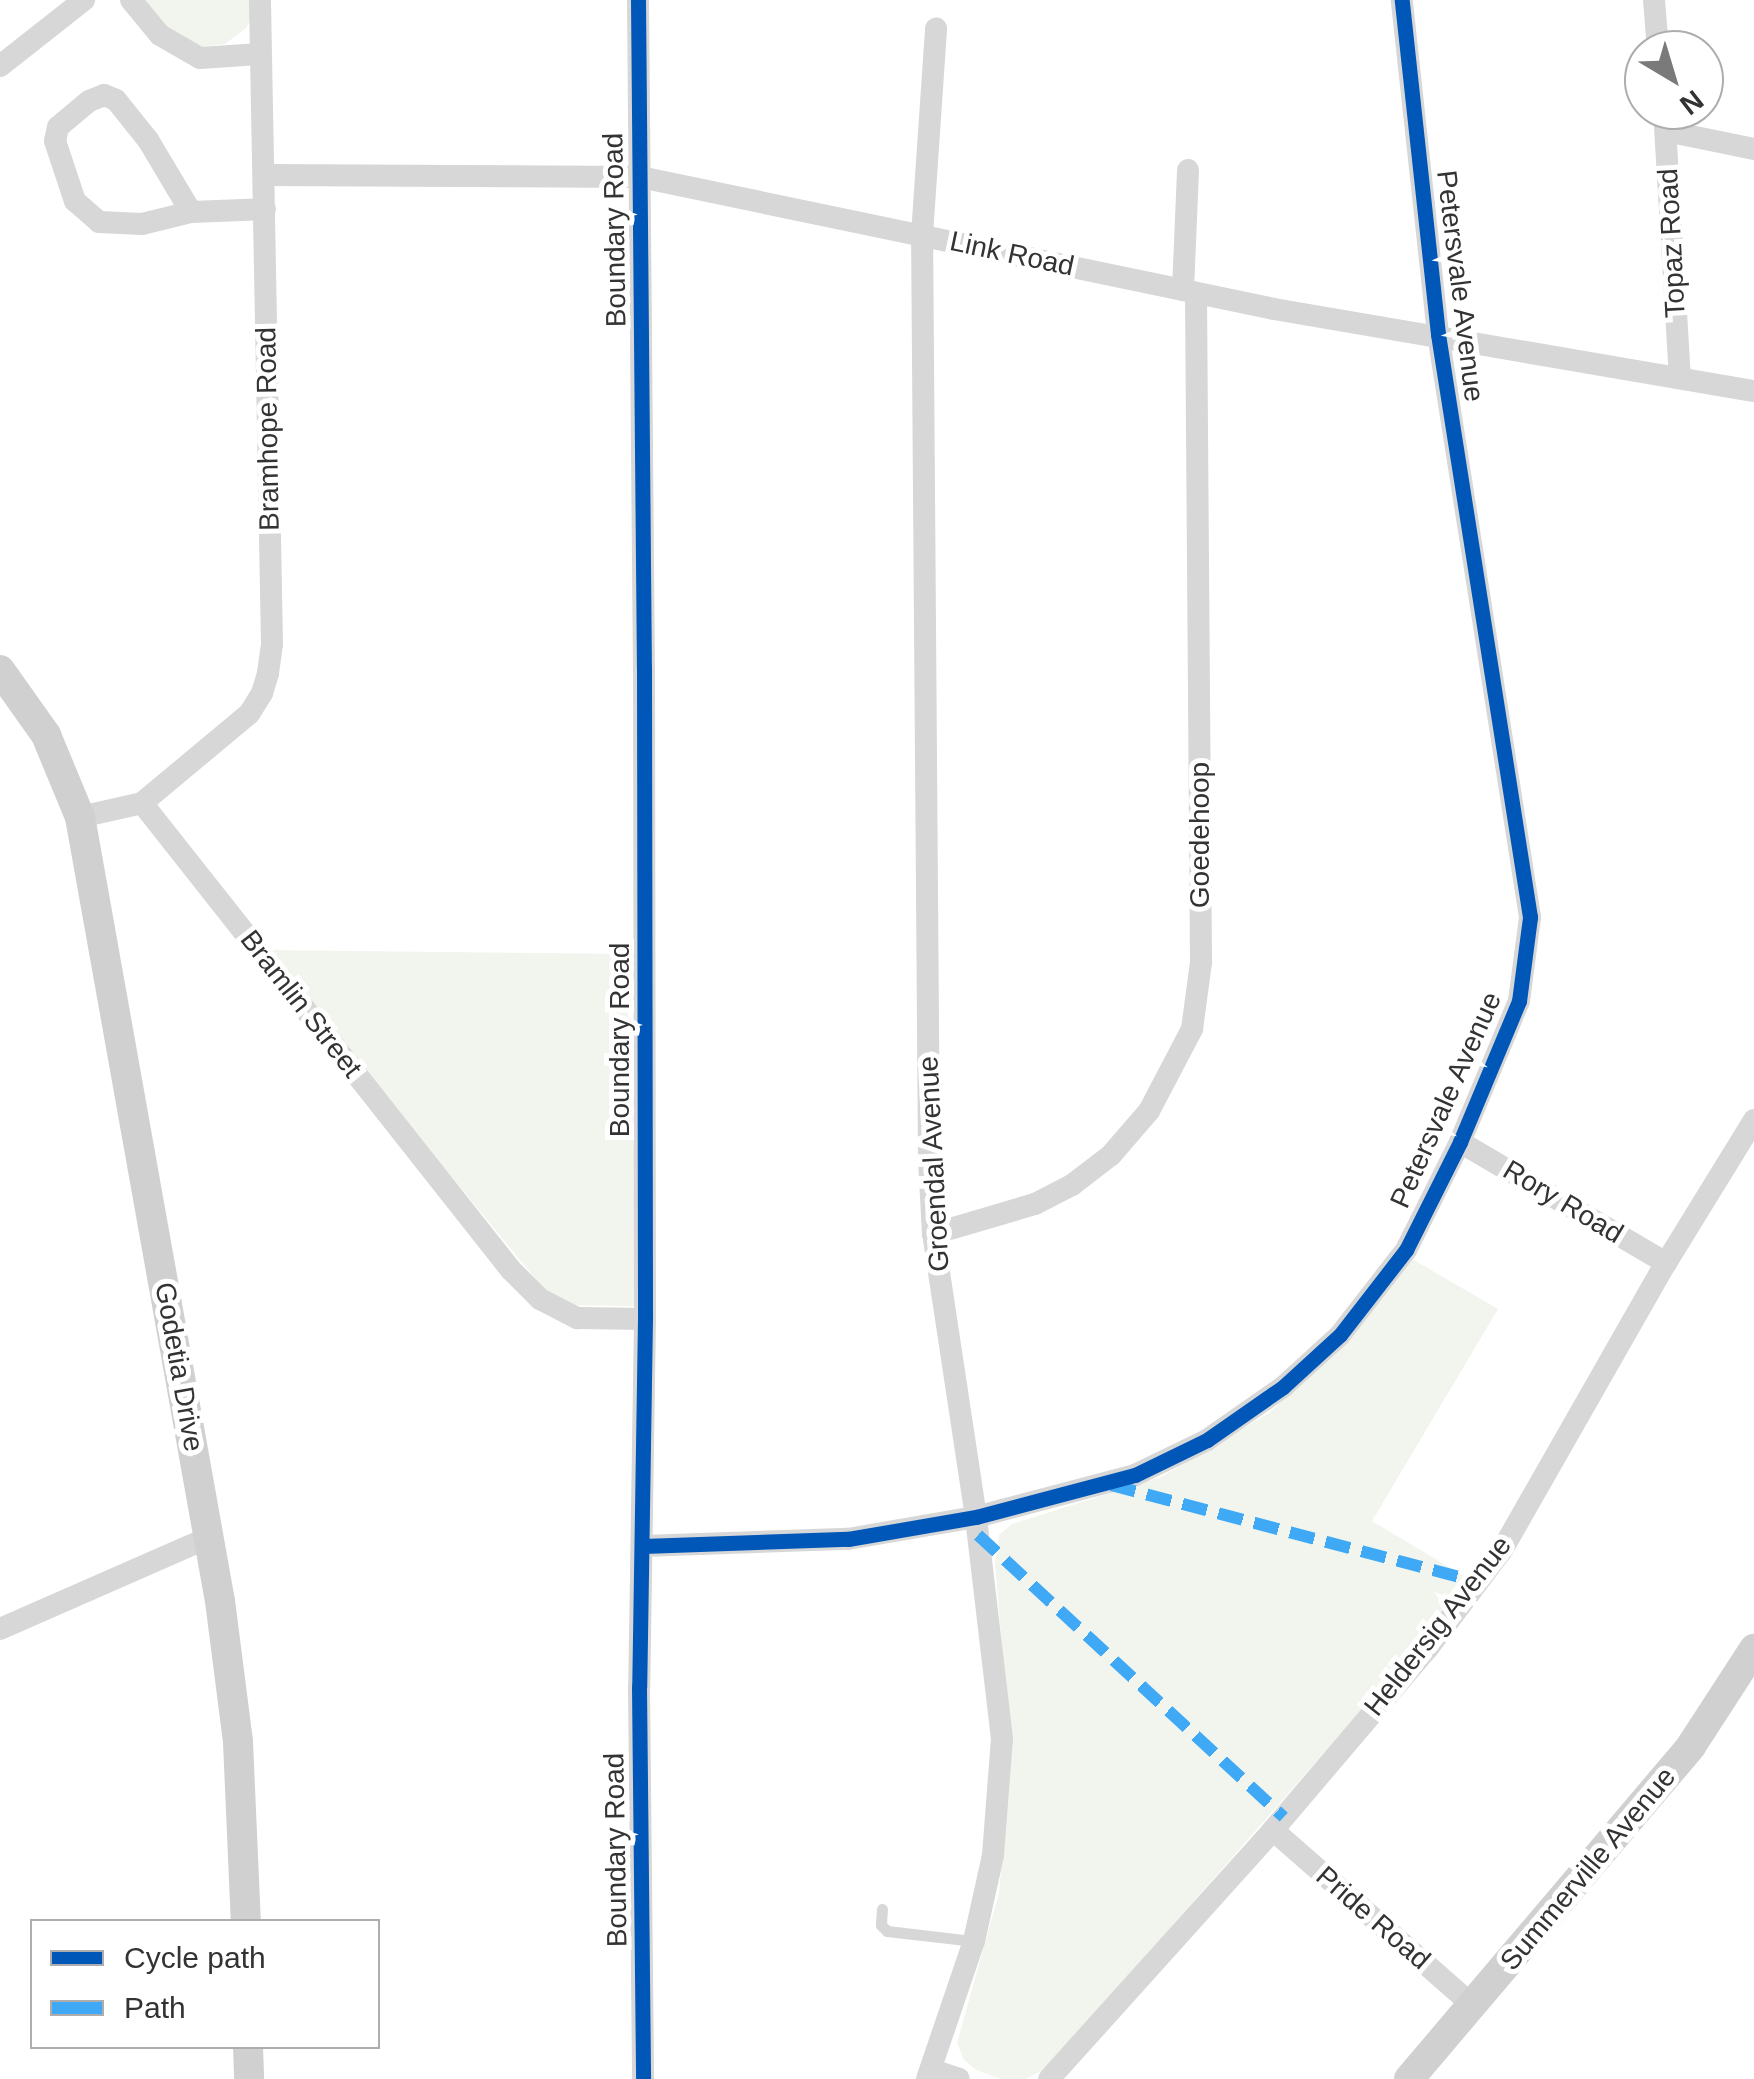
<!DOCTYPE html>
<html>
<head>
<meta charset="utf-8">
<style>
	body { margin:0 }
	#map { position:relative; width:1754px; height:2079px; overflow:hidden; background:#fff; font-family:Helvetica,sans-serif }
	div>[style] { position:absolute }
	.green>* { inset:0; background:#f1f5ed }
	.lane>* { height:11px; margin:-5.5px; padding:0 5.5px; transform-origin:5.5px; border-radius:5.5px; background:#d7d7d7 }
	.street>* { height:22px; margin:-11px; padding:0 11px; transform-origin:11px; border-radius:11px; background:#d7d7d7 }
	.secondary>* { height:30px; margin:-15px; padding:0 15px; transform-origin:15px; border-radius:15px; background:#d0d0d0 }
	.quiet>* { height:12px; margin-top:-6px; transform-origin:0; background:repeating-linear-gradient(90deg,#3fa9f5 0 25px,transparent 0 37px) }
	.cycleway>* { height:15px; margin:-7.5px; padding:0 7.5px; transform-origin:7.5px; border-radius:7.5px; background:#0057b8 }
	span { translate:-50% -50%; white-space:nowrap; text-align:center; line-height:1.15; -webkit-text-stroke:10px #fff; paint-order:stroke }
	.street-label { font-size:28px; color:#333 }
	.legend { position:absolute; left:30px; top:1919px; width:350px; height:130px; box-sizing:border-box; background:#fff; border:2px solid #adadad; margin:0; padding:12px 18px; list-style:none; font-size:30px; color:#333 }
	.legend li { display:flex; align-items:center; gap:20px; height:50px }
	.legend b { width:50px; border:2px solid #adadad }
	.north { position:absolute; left:1624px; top:30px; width:100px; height:100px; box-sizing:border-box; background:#fff; border:2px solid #adadad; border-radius:50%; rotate:142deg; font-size:28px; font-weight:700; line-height:40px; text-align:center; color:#333 }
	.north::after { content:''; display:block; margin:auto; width:35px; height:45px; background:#7a7a7a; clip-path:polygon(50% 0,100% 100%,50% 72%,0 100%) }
</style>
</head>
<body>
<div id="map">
	<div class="green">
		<div style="clip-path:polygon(144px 0,252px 0,252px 17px,246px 28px,225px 44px,199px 47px,176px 37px)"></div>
		<div style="clip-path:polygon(265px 950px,625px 954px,641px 1306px,557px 1305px)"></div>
		<div style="clip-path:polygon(1412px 1259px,1498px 1309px,1372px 1521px,1469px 1579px,1416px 1648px,1048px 2067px,1026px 2079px,1001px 2079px,976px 2070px,964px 2060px,957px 2043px,999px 1893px,1011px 1760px,995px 1562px,999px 1535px,1012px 1524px,1161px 1477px,1269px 1413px,1349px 1341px)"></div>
	</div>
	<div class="lane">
		<div style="left:882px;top:1909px;width:16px;rotate:94deg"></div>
		<div style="left:881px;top:1925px;width:8px;rotate:45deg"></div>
		<div style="left:887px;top:1931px;width:88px;rotate:6.6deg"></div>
	</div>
	<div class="street">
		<div style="left:131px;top:0;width:45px;rotate:50.4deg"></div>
		<div style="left:160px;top:35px;width:46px;rotate:29.9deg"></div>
		<div style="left:200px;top:58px;width:60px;rotate:-3.8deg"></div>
		<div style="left:638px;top:0;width:668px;rotate:89.49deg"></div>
		<div style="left:644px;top:668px;width:651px;rotate:89.91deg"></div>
		<div style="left:645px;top:1319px;width:368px;rotate:90.9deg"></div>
		<div style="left:639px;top:1687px;width:392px;rotate:89.4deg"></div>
		<div style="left:1654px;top:0;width:50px;rotate:85.4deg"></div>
		<div style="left:0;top:66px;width:107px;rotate:-38.2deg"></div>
		<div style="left:1664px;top:110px;width:266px;rotate:86.6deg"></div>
		<div style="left:1666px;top:131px;width:90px;rotate:11.6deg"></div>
		<div style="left:265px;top:175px;width:375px;rotate:0.3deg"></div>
		<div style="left:640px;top:177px;width:648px;rotate:11.76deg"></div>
		<div style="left:1274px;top:309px;width:487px;rotate:9.7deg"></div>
		<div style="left:191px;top:212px;width:84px;rotate:-120.8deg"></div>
		<div style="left:148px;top:140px;width:51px;rotate:-128.7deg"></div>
		<div style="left:116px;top:100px;width:13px;rotate:-157deg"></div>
		<div style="left:104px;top:95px;width:16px;rotate:158deg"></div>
		<div style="left:89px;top:101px;width:40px;rotate:140deg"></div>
		<div style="left:58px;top:127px;width:14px;rotate:102deg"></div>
		<div style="left:55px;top:141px;width:63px;rotate:71.6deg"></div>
		<div style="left:75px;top:201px;width:32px;rotate:41deg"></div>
		<div style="left:99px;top:222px;width:43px;rotate:2.7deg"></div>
		<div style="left:142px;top:224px;width:50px;rotate:-13.8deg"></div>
		<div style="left:191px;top:212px;width:74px;rotate:-2.3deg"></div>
		<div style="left:1183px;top:290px;width:120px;rotate:-87.6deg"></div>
		<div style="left:142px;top:803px;width:139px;rotate:-39.8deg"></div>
		<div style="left:249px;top:714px;width:25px;rotate:-58deg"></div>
		<div style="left:262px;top:693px;width:21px;rotate:-73deg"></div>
		<div style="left:268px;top:673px;width:29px;rotate:-82deg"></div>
		<div style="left:272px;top:644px;width:644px;rotate:-91.07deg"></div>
		<div style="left:80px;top:817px;width:64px;rotate:-12.7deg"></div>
		<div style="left:142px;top:803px;width:595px;rotate:51.69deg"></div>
		<div style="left:511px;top:1270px;width:41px;rotate:45deg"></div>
		<div style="left:540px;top:1299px;width:42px;rotate:27.2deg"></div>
		<div style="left:577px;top:1318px;width:68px;rotate:0.8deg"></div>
		<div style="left:1460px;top:1142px;width:239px;rotate:30.4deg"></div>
		<div style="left:933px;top:1234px;width:106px;rotate:-16.4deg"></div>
		<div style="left:1035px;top:1204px;width:42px;rotate:-27.2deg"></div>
		<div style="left:1072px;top:1185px;width:49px;rotate:-37.6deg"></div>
		<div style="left:1111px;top:1155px;width:58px;rotate:-49.2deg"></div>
		<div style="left:1149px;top:1111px;width:93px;rotate:-62.3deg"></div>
		<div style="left:1192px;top:1029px;width:68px;rotate:-82.3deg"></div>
		<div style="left:1201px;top:962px;width:669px;rotate:-90.43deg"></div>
		<div style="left:643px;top:1546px;width:205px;rotate:-2deg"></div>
		<div style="left:848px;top:1539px;width:130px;rotate:-9.8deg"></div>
		<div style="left:976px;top:1517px;width:164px;rotate:-14.8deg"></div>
		<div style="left:1135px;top:1475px;width:80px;rotate:-25.9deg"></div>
		<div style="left:1207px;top:1440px;width:93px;rotate:-34.9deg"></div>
		<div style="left:1283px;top:1387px;width:77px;rotate:-42.4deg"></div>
		<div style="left:1340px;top:1335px;width:108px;rotate:-52.2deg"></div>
		<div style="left:1406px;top:1250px;width:121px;rotate:-63.4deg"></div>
		<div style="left:1460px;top:1142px;width:153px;rotate:-67.3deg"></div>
		<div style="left:1519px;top:1001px;width:85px;rotate:-82.5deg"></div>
		<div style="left:1530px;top:917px;width:590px;rotate:-98.97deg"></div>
		<div style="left:1438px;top:334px;width:336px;rotate:-96.2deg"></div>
		<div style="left:0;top:1629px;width:229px;rotate:-23.7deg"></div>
		<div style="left:1273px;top:1830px;width:266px;rotate:41.3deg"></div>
		<div style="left:932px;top:2070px;width:28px;rotate:18deg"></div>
		<div style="left:927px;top:2079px;width:146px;rotate:-71.2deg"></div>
		<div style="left:974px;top:1941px;width:88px;rotate:-77.5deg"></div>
		<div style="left:993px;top:1855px;width:116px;rotate:-85.6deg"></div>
		<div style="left:1002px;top:1739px;width:224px;rotate:-96.7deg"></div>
		<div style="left:976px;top:1517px;width:286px;rotate:-98.6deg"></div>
		<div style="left:933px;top:1234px;width:75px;rotate:-93.1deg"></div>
		<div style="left:929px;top:1159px;width:924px;rotate:-90.43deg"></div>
		<div style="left:922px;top:235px;width:207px;rotate:-86.1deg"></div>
		<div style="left:1049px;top:2079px;width:335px;rotate:-48deg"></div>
		<div style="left:1273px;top:1830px;width:239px;rotate:-49.6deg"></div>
		<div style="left:1428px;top:1648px;width:123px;rotate:-52.9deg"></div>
		<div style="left:1502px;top:1550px;width:331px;rotate:-60.3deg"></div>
		<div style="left:1666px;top:1263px;width:168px;rotate:-58.4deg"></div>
	</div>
	<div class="secondary">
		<div style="left:0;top:670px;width:80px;rotate:54.7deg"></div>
		<div style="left:46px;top:735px;width:89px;rotate:67.5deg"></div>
		<div style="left:80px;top:817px;width:796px;rotate:79.88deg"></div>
		<div style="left:220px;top:1601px;width:142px;rotate:82.7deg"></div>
		<div style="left:238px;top:1742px;width:180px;rotate:87.5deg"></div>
		<div style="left:248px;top:2046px;width:33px;rotate:88deg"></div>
		<div style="left:1409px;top:2079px;width:436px;rotate:-49.7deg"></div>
		<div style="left:1691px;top:1746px;width:116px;rotate:-57deg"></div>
	</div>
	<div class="quiet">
		<div style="left:1111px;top:1485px;width:380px;rotate:14.8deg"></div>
		<div style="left:978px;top:1535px;width:416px;rotate:42.7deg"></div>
	</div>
	<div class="cycleway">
		<div style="left:638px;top:0;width:668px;rotate:89.49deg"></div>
		<div style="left:644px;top:668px;width:651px;rotate:89.91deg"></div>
		<div style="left:645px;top:1319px;width:368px;rotate:90.9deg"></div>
		<div style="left:639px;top:1687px;width:392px;rotate:89.4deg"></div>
		<div style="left:643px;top:1546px;width:205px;rotate:-2deg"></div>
		<div style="left:848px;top:1539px;width:130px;rotate:-9.8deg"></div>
		<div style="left:976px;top:1517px;width:164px;rotate:-14.8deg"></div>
		<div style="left:1135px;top:1475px;width:80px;rotate:-25.9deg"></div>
		<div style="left:1207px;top:1440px;width:93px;rotate:-34.9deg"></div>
		<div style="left:1283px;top:1387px;width:77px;rotate:-42.4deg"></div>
		<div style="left:1340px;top:1335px;width:108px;rotate:-52.2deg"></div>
		<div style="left:1406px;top:1250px;width:121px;rotate:-63.4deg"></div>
		<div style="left:1460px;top:1142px;width:153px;rotate:-67.3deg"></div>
		<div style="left:1519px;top:1001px;width:85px;rotate:-82.5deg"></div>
		<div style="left:1530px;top:917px;width:590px;rotate:-98.97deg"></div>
		<div style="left:1438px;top:334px;width:336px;rotate:-96.2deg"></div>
	</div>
	<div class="street-label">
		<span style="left:615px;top:230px;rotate:-91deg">Boundary Road</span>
		<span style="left:1672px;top:243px;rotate:-93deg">Topaz Road</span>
		<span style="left:1012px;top:254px;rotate:12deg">Link Road</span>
		<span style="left:1460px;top:286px;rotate:83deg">Petersvale Avenue</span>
		<span style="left:268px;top:429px;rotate:-91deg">Bramhope Road</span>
		<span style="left:1200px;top:835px;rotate:-90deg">Goedehoop</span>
		<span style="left:301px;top:1004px;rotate:52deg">Bramlin Street</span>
		<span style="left:620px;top:1040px;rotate:-90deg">Boundary Road</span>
		<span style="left:1446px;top:1100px;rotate:-66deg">Petersvale Avenue</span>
		<span style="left:934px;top:1164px;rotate:-93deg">Groendal Avenue</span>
		<span style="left:1563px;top:1202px;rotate:31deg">Rory Road</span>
		<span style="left:179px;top:1367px;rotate:80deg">Godetia Drive</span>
		<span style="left:1438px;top:1626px;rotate:-52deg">Heldersig Avenue</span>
		<span style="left:616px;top:1850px;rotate:-91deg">Boundary Road</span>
		<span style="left:1588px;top:1869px;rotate:-50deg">Summerville Avenue</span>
		<span style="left:1373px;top:1918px;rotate:41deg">Pride Road</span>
	</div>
	<ul class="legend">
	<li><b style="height:12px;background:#0057b8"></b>Cycle path</li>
	<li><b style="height:12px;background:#3fa9f5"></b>Path</li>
	</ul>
	<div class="north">N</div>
</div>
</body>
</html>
